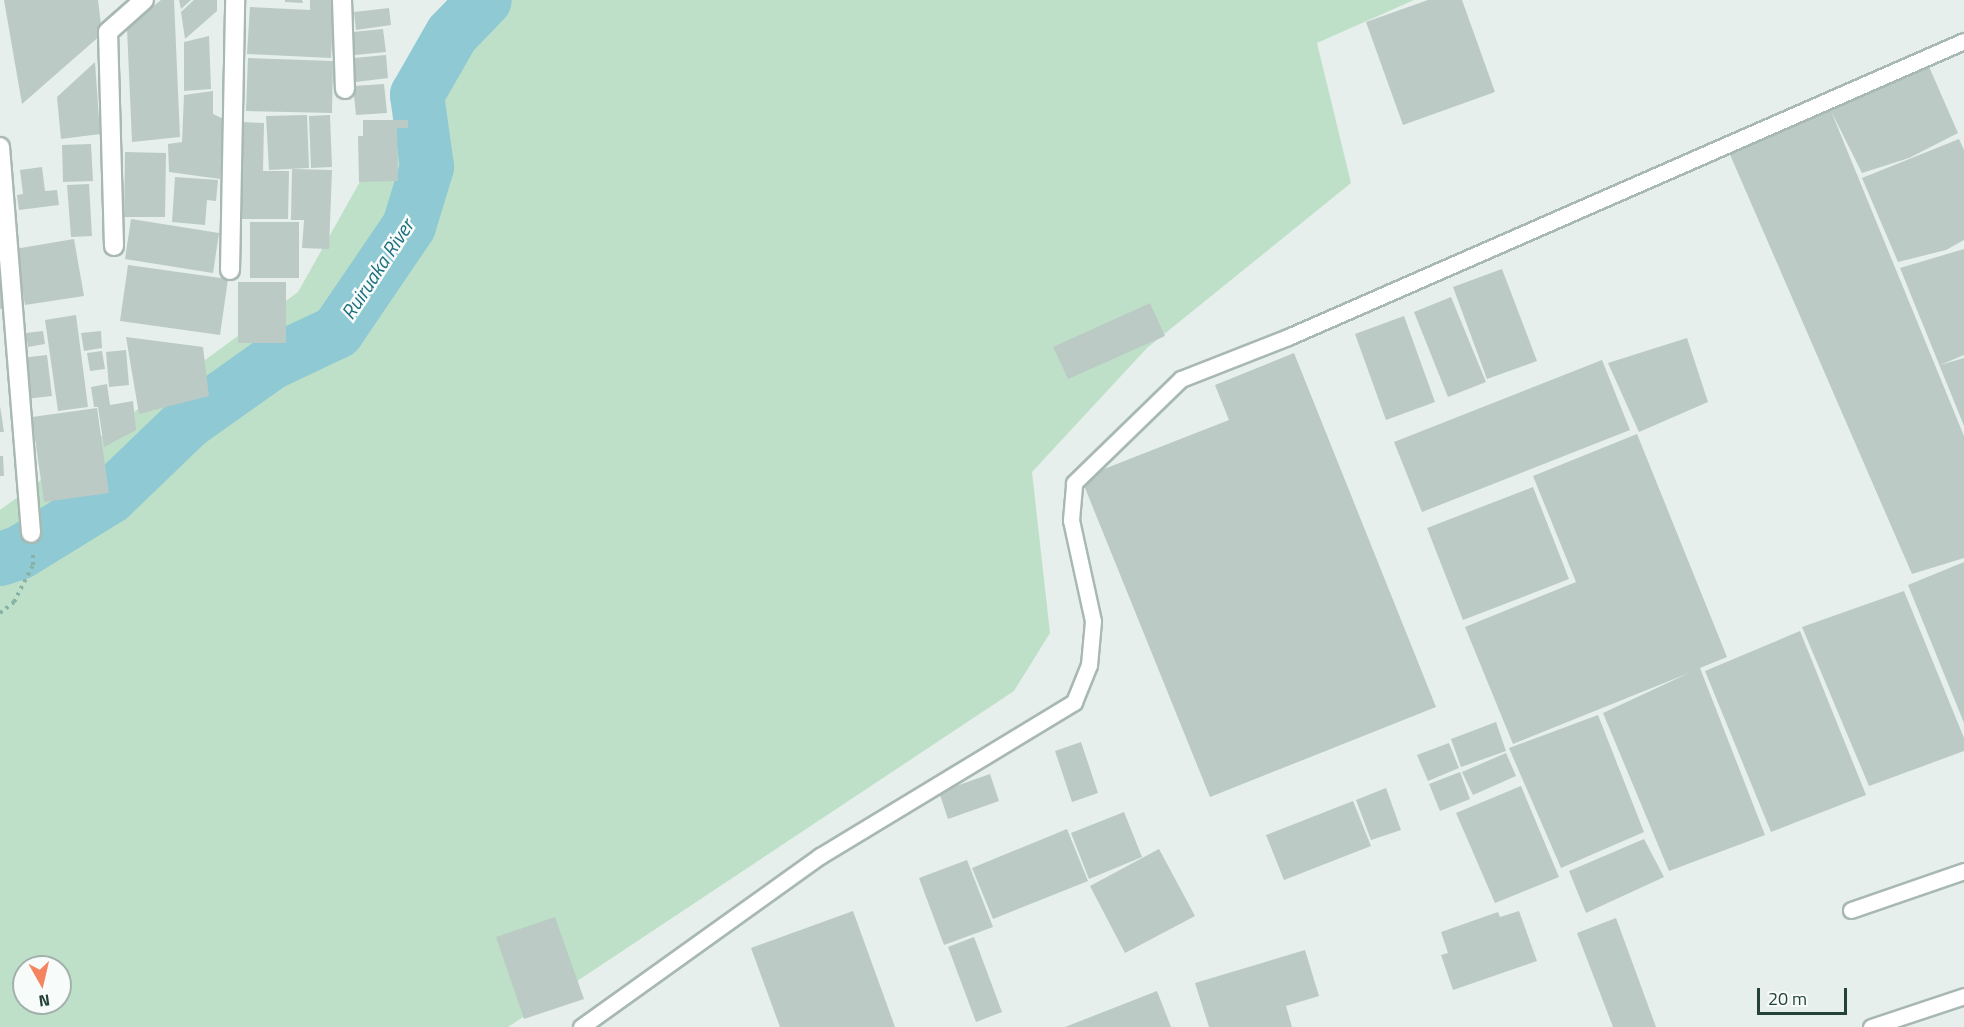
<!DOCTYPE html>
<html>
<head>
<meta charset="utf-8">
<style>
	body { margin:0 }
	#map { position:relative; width:1964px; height:1027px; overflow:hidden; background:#e6efeb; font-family:"Titillium Web",sans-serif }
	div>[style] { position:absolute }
	.green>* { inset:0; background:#bfe0c8 }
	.river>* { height:54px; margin:-27px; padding:0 27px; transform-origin:27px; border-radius:27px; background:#8ec9d4 }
	.building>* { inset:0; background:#bbcac4 }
	.path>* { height:4px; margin-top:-2px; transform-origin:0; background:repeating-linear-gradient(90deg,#86b3a5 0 3px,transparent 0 7.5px) }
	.roads { filter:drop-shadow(2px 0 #a8b8b2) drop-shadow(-2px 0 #a8b8b2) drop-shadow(0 2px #a8b8b2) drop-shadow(0 -2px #a8b8b2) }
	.lane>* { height:15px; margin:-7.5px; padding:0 7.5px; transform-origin:7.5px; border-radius:7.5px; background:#fff }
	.street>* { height:18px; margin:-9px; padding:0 9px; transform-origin:9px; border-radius:9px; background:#fff }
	span { translate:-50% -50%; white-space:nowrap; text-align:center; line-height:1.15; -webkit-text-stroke:5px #f7fbf9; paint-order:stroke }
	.water-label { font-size:20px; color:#1c6f80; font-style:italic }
	.north { position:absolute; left:12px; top:955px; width:60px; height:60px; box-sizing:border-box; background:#f7fbf9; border:2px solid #a3b1ad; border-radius:50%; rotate:172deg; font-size:16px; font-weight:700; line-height:24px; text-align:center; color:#24423a }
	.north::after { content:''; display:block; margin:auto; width:21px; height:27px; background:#f4845f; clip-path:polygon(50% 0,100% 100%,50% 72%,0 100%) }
	.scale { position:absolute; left:1757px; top:988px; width:90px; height:27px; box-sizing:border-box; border:3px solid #24423a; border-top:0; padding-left:8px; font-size:18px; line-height:21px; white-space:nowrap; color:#24423a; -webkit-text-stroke:4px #f7fbf9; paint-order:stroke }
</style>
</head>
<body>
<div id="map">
	<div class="green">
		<div style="clip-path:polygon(evenodd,462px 0,1414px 0,1317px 43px,1351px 183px,1147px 348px,1032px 472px,1050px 633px,1014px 691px,508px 1027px,0 1027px,0 510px,298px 292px,462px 0,24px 967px,60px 967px,60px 1003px,24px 1003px,24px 967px)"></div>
	</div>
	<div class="river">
		<div style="left:0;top:559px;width:20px;rotate:-18deg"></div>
		<div style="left:19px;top:553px;width:107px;rotate:-31.6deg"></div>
		<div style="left:110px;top:497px;width:108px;rotate:-43.9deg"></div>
		<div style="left:188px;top:422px;width:102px;rotate:-35.4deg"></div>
		<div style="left:271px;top:363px;width:73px;rotate:-25.2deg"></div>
		<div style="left:337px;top:332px;width:128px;rotate:-55.8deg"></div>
		<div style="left:409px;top:226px;width:62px;rotate:-73deg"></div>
		<div style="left:427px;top:167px;width:73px;rotate:-97.9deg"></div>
		<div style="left:417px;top:95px;width:70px;rotate:-60.2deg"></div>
		<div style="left:452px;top:34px;width:47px;rotate:-45.9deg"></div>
	</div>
	<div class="building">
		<div style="clip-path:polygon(4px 0,98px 0,102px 34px,22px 104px)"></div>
		<div style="clip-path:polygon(161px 0,174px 0,180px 137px,132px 142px,127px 28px)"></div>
		<div style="clip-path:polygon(179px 0,191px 0,181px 9px)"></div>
		<div style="clip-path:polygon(194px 0,217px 0,217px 11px,185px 39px,181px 12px)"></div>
		<div style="clip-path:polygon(285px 0,302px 0,303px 3px,285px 2px)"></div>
		<div style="clip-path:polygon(310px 0,334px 0,331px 58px,247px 54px,250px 7px,310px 10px)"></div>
		<div style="clip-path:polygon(1428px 0,1462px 0,1495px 92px,1403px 125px,1366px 22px)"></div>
		<div style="clip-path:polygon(389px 8px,391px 25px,356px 30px,354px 12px)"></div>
		<div style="clip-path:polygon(383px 29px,386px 52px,355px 55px,353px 32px)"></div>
		<div style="clip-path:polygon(209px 36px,211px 89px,184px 91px,184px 42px)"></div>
		<div style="clip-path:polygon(386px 55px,388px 78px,356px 82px,354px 58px)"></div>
		<div style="clip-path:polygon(248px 58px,333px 61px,332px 113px,246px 111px)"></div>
		<div style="clip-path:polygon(95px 62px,100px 134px,61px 139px,57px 97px)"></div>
		<div style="clip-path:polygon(1927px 62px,1958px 133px,1909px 158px,1862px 173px,1831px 111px,1964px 436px,1964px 558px,1912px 574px,1728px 150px)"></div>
		<div style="clip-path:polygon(384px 84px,387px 113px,356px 115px,353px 86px)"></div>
		<div style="clip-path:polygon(213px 91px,213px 114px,228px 121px,220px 179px,169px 172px,168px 144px,182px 142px,184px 95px)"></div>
		<div style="clip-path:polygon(307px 115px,309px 168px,269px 170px,266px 116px)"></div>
		<div style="clip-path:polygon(330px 115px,332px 167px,311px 168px,309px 116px)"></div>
		<div style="clip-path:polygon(363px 120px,408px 120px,408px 128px,397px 128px,398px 181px,359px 182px,358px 136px,363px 136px)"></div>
		<div style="clip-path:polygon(242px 122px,264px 123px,263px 171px,289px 171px,288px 219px,240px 219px)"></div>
		<div style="clip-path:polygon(1959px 139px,1964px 150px,1964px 240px,1946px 250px,1898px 262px,1862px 178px)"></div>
		<div style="clip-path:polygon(91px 144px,93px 181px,63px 182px,62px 145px)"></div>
		<div style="clip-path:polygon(125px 152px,166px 153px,165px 217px,124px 217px)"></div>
		<div style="clip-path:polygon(42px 167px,45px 191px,57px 190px,59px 205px,19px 210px,17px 195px,23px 194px,20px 170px)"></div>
		<div style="clip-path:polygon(292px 169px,332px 170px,329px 249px,302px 248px,304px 220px,291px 220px)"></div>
		<div style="clip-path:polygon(175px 177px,218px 180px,216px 201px,207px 200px,205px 225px,172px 222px)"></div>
		<div style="clip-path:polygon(89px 184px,92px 236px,71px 237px,67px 185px)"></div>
		<div style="clip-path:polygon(131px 219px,219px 233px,213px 273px,125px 259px)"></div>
		<div style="clip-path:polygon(250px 222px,299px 222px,299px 278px,250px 278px)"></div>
		<div style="clip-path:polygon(0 237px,8px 308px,0 309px)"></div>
		<div style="clip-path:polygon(74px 239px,84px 296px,25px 305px,15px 249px)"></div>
		<div style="clip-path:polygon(1964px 249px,1964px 355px,1940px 365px,1964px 358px,1964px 426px,1900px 268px)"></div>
		<div style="clip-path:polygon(128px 265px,228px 279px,220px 335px,120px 321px)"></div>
		<div style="clip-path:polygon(1502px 269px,1537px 361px,1487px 379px,1453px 287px)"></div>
		<div style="clip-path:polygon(238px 282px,286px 282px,286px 343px,238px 343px)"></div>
		<div style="clip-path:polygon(1451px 297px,1486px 382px,1448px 397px,1414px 312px)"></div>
		<div style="clip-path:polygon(1150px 303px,1165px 336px,1068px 379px,1053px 347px)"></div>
		<div style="clip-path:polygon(76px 315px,88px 407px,58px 411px,45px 320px)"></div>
		<div style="clip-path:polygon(1404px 316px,1435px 402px,1386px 420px,1355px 334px)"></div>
		<div style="clip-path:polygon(43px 331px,45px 344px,28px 347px,26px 333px)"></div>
		<div style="clip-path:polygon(101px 331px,102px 348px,84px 351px,81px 333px)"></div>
		<div style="clip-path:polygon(126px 337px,203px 347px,209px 396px,139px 414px)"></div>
		<div style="clip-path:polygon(1687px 338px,1708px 402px,1639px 432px,1608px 363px)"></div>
		<div style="clip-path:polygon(126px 350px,129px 385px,109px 387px,106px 352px)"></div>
		<div style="clip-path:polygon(102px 351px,105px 369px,90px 371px,87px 353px)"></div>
		<div style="clip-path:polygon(1294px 353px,1436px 707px,1210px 797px,1081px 478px,1229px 420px,1215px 385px)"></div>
		<div style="clip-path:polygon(47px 355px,52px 396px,25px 399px,20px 358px)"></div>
		<div style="clip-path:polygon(1602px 360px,1630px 430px,1422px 512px,1394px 442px)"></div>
		<div style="clip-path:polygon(107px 384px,110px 405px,133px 401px,136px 430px,104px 447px,98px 407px,94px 407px,91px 387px)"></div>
		<div style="clip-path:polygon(0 406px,4px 432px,0 432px)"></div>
		<div style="clip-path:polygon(97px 408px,109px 493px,44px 502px,32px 417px)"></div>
		<div style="clip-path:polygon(1637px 434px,1727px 657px,1700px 668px,1765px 835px,1669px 871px,1603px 713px,1689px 673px,1513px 744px,1465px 627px,1576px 582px,1533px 476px)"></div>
		<div style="clip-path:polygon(0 456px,3px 456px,4px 476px,0 476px)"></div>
		<div style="clip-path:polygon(1533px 487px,1569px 579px,1463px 620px,1427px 528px)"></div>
		<div style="clip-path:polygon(1964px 562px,1964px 723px,1908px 585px)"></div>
		<div style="clip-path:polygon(1904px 591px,1964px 738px,1964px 751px,1869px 786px,1802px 627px)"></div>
		<div style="clip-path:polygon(1800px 631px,1866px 795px,1771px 832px,1705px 671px)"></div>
		<div style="clip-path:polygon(1598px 715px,1644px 832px,1561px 868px,1509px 748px)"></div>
		<div style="clip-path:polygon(1496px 722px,1506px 751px,1461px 767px,1451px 739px)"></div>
		<div style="clip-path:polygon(1081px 742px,1098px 793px,1072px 802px,1055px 751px)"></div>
		<div style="clip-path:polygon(1449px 743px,1459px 768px,1428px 781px,1417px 755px)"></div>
		<div style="clip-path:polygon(1506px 753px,1516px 776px,1473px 795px,1462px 772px)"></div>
		<div style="clip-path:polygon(1460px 772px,1470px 799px,1440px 811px,1429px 784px)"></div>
		<div style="clip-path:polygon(990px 774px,999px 801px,948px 819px,939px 792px)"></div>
		<div style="clip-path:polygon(1521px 786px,1559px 877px,1495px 903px,1456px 813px)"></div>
		<div style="clip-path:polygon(1386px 788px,1401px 830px,1371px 840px,1356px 800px)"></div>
		<div style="clip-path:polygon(1353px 801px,1371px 846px,1284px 880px,1266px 835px)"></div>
		<div style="clip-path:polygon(1124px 812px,1142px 857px,1089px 879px,1071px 833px)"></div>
		<div style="clip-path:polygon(1067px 829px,1088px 881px,993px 919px,972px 868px)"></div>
		<div style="clip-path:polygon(1644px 839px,1664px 877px,1586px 913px,1569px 871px)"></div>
		<div style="clip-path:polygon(1159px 849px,1195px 916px,1125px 953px,1090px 886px)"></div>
		<div style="clip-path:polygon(967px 860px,993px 927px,944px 945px,919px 878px)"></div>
		<div style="clip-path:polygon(853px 911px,895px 1027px,780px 1027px,751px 948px)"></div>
		<div style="clip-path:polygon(1519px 911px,1537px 961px,1453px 990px,1441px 955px,1448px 953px,1441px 932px,1498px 912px,1500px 917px)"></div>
		<div style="clip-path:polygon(555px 917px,584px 999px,524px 1019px,496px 937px)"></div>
		<div style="clip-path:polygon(1616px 918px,1656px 1027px,1613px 1027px,1577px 933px)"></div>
		<div style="clip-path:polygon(974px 937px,1002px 1012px,976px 1022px,948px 947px)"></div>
		<div style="clip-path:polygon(1305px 950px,1319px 996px,1286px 1006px,1292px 1027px,1209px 1027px,1195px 983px)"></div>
		<div style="clip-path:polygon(1157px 991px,1171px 1027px,1065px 1027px)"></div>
	</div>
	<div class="path">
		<div style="left:0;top:613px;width:18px;rotate:-38deg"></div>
		<div style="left:14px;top:602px;width:42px;rotate:-62.8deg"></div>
		<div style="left:33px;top:565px;width:11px;rotate:-90deg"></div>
	</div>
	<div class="roads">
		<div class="lane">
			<div style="left:1851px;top:910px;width:120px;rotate:-19deg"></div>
			<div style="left:581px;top:1027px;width:294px;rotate:-35.6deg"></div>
			<div style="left:820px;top:856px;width:297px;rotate:-31.2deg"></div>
			<div style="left:1074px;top:702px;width:40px;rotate:-68deg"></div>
			<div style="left:1089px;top:665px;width:44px;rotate:-84.8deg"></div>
			<div style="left:1093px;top:621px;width:103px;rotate:-102.3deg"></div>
			<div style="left:1071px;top:520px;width:37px;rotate:-85deg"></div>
			<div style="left:1074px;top:483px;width:149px;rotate:-44.2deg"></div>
			<div style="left:1181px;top:379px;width:115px;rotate:-21.4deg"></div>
			<div style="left:1288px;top:337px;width:738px;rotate:-23.65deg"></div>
			<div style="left:1871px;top:1027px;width:98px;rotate:-18.4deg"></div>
		</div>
		<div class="street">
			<div style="left:342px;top:0;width:89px;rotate:88.1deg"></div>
			<div style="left:0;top:147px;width:387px;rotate:85.4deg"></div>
			<div style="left:114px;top:246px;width:214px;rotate:-91.6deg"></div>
			<div style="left:108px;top:32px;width:48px;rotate:-41.6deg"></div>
			<div style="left:230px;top:270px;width:270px;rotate:-88.9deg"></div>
		</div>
	</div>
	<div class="water-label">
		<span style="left:377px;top:269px;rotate:-57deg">Ruiruaka River</span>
	</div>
	<div class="north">N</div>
	<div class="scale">20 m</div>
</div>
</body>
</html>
